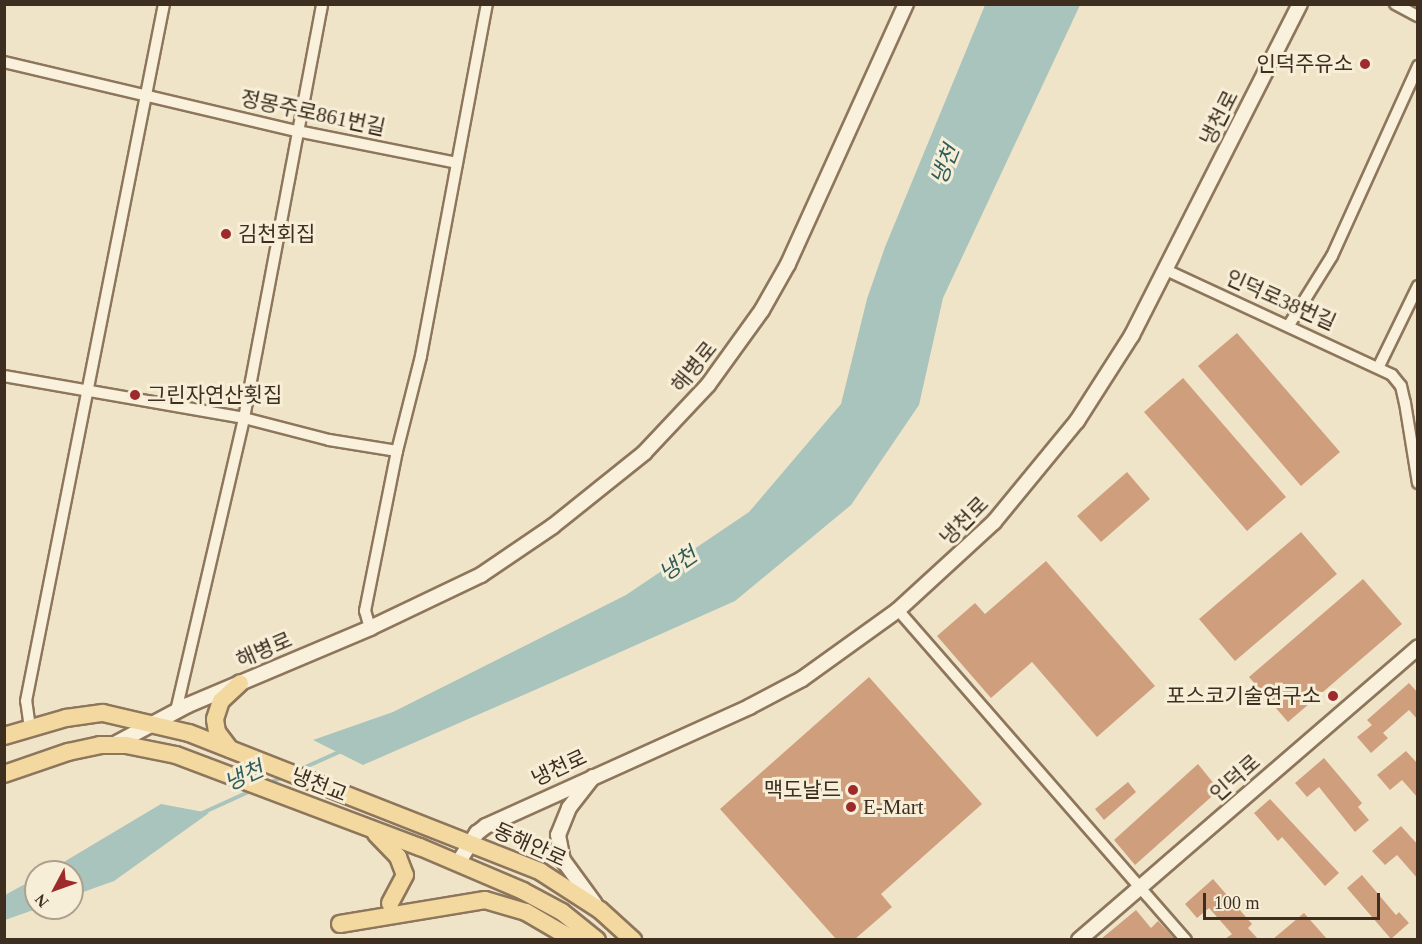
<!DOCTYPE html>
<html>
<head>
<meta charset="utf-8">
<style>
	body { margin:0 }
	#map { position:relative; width:1422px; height:944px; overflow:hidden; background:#f0e4c8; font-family:"Times New Roman","Noto Sans KR",serif }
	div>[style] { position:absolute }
	.water>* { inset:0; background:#a9c4bc }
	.stream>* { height:4px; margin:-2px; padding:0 2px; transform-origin:2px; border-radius:2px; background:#a9c4bc }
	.building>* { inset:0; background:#cf9f7d }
	.roads { filter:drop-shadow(2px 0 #8d765c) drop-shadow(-2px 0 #8d765c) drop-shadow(0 2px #8d765c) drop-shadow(0 -2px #8d765c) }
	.minor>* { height:10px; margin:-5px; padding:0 5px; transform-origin:5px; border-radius:5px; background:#faf1dc }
	.tertiary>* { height:14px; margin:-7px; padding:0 7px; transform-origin:7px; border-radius:7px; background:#faf1dc }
	.primary>* { height:16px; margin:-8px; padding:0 8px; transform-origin:8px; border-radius:8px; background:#f3d9a0 }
	.dots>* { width:16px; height:16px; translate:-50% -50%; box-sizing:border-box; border:3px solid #f7eed8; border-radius:50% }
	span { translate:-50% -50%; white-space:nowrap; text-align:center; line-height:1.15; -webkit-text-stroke:6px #f7eed8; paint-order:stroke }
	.poi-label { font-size:21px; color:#3d2e20 }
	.right { translate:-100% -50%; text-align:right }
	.left { translate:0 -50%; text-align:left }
	.street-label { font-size:21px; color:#3d2e20 }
	.water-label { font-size:22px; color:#2f5d5a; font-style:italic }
	.frame { position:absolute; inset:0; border:6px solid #3d2e20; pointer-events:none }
	.north { position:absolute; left:24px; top:860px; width:60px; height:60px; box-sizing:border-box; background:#f7eed8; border:2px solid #ada18e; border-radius:50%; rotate:229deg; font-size:16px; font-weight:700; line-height:24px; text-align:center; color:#3d2e20 }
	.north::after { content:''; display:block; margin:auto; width:21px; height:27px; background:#9e2a2b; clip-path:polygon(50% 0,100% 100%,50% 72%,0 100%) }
	.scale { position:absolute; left:1203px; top:893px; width:177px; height:27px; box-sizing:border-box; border:3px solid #3d2e20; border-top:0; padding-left:8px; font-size:18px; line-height:21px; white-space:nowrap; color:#3d2e20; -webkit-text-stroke:4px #f7eed8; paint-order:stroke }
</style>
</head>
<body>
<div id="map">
	<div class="water">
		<div style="clip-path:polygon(985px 5px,1080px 5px,943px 298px,919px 405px,851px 505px,735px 601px,553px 682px,363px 765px,313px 740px,393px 712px,626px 595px,749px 512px,841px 404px,867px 299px,885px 247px)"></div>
		<div style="clip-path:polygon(161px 804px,209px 813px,114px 881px,72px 896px,72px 872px,47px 872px)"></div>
		<div style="clip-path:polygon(36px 878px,39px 908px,5px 920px,5px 895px)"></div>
	</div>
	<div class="stream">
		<div style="left:299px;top:770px;width:46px;rotate:-24.3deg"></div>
		<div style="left:268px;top:783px;width:17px;rotate:-21deg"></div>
		<div style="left:200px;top:814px;width:58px;rotate:-24.4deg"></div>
	</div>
	<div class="building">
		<div style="clip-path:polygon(1237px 333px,1340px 452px,1301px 486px,1198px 366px)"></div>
		<div style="clip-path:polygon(1183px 378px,1286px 497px,1247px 531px,1144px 412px)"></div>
		<div style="clip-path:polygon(1127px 472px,1150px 499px,1101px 542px,1077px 516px)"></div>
		<div style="clip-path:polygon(1301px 532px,1337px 574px,1235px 661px,1199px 619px)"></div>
		<div style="clip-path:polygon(1046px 561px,1155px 686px,1097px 737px,1032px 662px,991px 698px,937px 636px,975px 603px,985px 614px)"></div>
		<div style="clip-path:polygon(1363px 579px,1402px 624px,1288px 722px,1249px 677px)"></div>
		<div style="clip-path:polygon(869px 677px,982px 804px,881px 894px,892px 907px,855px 939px,836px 939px,720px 809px)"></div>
		<div style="clip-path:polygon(1409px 683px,1418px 693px,1418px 720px,1409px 710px,1383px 733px,1388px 738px,1371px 753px,1357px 737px,1372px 725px,1367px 720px)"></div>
		<div style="clip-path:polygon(1406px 751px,1418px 764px,1418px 798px,1402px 780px,1390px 790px,1377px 775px)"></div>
		<div style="clip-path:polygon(1324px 758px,1362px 803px,1358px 807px,1369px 820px,1355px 832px,1319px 787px,1307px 797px,1295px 783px)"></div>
		<div style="clip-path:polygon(1198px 764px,1219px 790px,1135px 865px,1114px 840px)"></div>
		<div style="clip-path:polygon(1128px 782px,1136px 792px,1104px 820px,1095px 809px)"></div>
		<div style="clip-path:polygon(1270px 799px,1339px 873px,1325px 886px,1282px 837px,1278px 841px,1254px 813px)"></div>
		<div style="clip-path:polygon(1401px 826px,1418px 845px,1418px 879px,1397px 855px,1385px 865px,1372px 851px)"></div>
		<div style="clip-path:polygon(1362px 875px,1396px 915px,1399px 912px,1409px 923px,1391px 939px,1347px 888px)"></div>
		<div style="clip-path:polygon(1213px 879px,1252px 924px,1248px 928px,1258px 939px,1225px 939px,1232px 934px,1209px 908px,1197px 918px,1185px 904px)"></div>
		<div style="clip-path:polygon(1136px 910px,1151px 928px,1158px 921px,1175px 939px,1101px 939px)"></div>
		<div style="clip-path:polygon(1304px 913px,1327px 939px,1273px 939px)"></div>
	</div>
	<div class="roads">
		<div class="minor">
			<div style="left:1395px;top:4px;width:26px;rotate:28deg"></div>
			<div style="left:4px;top:62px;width:301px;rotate:13.3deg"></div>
			<div style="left:297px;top:131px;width:163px;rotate:11.3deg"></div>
			<div style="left:1166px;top:270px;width:249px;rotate:24.9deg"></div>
			<div style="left:1392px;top:375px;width:14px;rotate:51deg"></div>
			<div style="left:1401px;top:386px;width:17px;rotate:77deg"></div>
			<div style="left:1405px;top:403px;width:81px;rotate:80.8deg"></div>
			<div style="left:1289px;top:325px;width:81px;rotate:-58.1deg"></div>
			<div style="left:1332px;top:256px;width:209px;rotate:-65.6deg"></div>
			<div style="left:1379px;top:366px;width:89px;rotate:-64deg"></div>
			<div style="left:4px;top:376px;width:244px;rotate:9.9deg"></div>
			<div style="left:244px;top:418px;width:88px;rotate:14.5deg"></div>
			<div style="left:329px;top:440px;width:69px;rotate:9.2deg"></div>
			<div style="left:898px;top:610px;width:438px;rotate:48.9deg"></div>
			<div style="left:370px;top:628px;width:18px;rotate:-106deg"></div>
			<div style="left:365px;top:611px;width:163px;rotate:-78.7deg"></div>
			<div style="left:397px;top:451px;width:98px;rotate:-75.8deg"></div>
			<div style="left:421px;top:356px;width:358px;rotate:-79.4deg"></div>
			<div style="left:176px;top:711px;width:301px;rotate:-76.9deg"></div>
			<div style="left:244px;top:418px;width:421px;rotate:-79.3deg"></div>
			<div style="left:30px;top:728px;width:27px;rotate:-98deg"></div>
			<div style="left:26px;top:701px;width:711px;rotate:-78.8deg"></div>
		</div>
		<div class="tertiary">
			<div style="left:113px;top:745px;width:85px;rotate:-28.1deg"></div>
			<div style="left:188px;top:705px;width:198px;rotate:-22.9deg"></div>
			<div style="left:370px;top:628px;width:123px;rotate:-25.5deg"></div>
			<div style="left:481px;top:575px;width:87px;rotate:-34.2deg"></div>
			<div style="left:553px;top:526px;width:117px;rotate:-38.7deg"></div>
			<div style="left:644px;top:453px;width:93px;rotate:-46.7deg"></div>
			<div style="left:708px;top:385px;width:92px;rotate:-54.2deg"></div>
			<div style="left:762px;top:310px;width:53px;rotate:-60.5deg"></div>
			<div style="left:788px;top:264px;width:286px;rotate:-65.6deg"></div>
			<div style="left:593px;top:777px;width:39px;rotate:128deg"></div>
			<div style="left:569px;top:808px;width:29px;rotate:112deg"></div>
			<div style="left:558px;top:835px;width:25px;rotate:79deg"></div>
			<div style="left:563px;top:860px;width:54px;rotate:54deg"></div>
			<div style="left:458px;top:863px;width:36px;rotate:-58deg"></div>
			<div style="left:477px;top:833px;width:11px;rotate:-38deg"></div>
			<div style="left:486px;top:826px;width:289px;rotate:-24.3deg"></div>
			<div style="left:749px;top:707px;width:60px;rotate:-27.8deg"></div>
			<div style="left:802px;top:679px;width:118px;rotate:-35.7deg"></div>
			<div style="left:898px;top:610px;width:130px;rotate:-42.5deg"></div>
			<div style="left:994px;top:522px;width:131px;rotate:-50.6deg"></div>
			<div style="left:1077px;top:421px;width:102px;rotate:-57.4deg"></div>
			<div style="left:1132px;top:335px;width:371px;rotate:-63.1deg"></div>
			<div style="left:1079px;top:940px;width:448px;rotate:-40.8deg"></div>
		</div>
		<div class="primary">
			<div style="left:4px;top:736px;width:65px;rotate:-16.2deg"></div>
			<div style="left:66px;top:718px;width:37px;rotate:-8deg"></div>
			<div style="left:103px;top:713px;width:88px;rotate:13.1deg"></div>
			<div style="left:189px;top:733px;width:378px;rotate:21.5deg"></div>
			<div style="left:541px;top:872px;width:70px;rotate:32.8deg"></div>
			<div style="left:600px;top:910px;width:45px;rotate:42.3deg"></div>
			<div style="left:230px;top:749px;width:21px;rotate:-127deg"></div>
			<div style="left:217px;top:732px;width:13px;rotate:-99deg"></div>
			<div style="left:215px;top:719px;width:19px;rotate:-72deg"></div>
			<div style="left:221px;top:701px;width:26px;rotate:-43deg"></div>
			<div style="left:4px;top:774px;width:68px;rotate:-19deg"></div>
			<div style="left:68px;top:752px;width:33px;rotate:-12deg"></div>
			<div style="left:100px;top:745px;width:26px"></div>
			<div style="left:126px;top:745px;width:51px;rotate:11.3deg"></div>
			<div style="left:176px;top:755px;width:261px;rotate:20.7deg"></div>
			<div style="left:420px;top:847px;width:112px;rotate:23.1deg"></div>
			<div style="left:523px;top:891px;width:44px;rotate:28.3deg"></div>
			<div style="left:562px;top:912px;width:45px;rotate:38.7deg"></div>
			<div style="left:376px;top:834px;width:32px;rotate:46deg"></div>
			<div style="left:398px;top:857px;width:19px;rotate:69deg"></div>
			<div style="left:405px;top:875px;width:32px;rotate:118deg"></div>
			<div style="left:340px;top:924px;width:147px;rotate:-9.4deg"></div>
			<div style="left:485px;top:900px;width:43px;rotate:16.3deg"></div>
			<div style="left:526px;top:912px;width:56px;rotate:30.3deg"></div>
		</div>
	</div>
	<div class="dots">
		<div style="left:1365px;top:64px;background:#9e2a2b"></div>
		<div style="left:226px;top:234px;background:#9e2a2b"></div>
		<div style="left:135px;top:395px;background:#9e2a2b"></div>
		<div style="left:1333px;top:696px;background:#9e2a2b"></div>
		<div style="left:853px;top:790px;background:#9e2a2b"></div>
		<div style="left:851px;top:807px;background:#9e2a2b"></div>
	</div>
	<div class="poi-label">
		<span class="right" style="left:1353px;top:64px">인덕주유소</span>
		<span class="left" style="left:238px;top:234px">김천회집</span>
		<span class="left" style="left:147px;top:395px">그린자연산횟집</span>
		<span class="right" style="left:1321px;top:696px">포스코기술연구소</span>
		<span class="right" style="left:841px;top:790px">맥도날드</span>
		<span class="left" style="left:863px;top:807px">E-Mart</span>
	</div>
	<div class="street-label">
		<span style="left:313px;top:113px;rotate:12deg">정몽주로861번길</span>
		<span style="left:1219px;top:118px;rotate:-63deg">냉천로</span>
		<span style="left:1281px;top:300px;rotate:24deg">인덕로38번길</span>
		<span style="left:694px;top:367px;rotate:-51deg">해병로</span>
		<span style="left:964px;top:521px;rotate:-45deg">냉천로</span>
		<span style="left:264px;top:650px;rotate:-23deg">해병로</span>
		<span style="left:559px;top:768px;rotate:-25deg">냉천로</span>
		<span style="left:1235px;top:778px;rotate:-41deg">인덕로</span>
		<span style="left:319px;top:785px;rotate:21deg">냉천교</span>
		<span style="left:530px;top:845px;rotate:24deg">동해안로</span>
	</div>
	<div class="water-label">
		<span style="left:945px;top:165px;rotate:-68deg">냉천</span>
		<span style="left:678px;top:564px;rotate:-35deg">냉천</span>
		<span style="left:244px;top:776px;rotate:-25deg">냉천</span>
	</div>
	<div class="frame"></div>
	<div class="north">N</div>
	<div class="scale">100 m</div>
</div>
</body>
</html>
